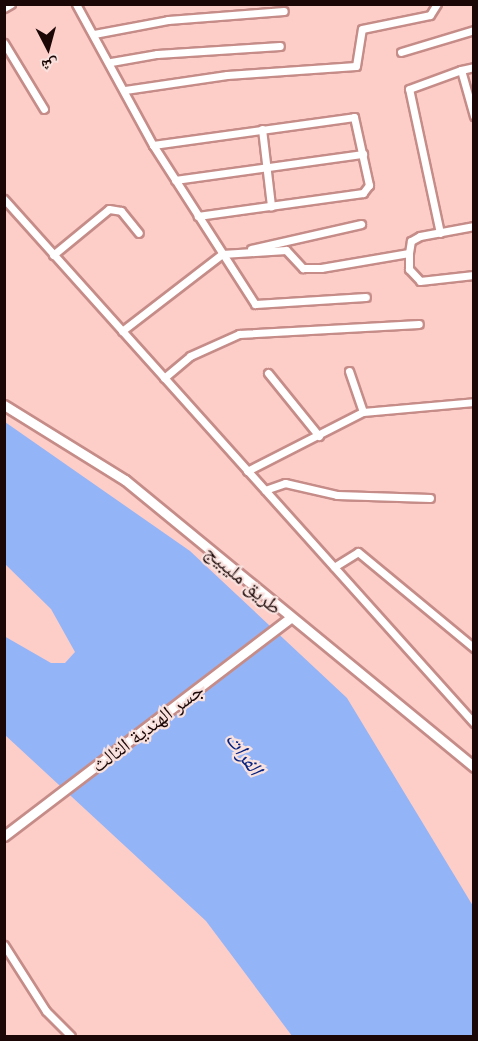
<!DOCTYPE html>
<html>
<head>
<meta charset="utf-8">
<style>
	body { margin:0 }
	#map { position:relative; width:478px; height:1041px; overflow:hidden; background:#fdcdc8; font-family:"Noto Serif","Noto Naskh Arabic",serif }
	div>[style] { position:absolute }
	.water>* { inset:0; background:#94b4f8 }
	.roads { filter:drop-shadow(2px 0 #c58c88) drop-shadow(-2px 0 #c58c88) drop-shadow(0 2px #c58c88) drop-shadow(0 -2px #c58c88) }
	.street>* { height:7px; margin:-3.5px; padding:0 3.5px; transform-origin:3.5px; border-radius:3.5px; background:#fff }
	.secondary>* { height:9px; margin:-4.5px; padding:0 4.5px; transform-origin:4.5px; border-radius:4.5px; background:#fff }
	span { translate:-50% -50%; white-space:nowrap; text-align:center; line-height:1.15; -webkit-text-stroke:4.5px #f9e1de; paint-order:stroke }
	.street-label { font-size:20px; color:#1a0706 }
	.water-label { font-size:21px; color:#062280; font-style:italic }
	.frame { position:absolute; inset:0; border:6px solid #1a0706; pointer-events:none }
	.north { position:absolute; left:18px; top:18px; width:60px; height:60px; -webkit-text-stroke:4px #f9e1de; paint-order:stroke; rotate:174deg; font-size:16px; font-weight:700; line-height:24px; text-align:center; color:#1a0706 }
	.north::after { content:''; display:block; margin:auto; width:21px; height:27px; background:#1a0706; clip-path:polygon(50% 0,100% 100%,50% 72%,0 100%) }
</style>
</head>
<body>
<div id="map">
	<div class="water">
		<div style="clip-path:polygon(5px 422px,190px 551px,347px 698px,473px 906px,473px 1036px,292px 1036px,206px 921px,5px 735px,4px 636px,51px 663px,65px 663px,75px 652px,51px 609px,5px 564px)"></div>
	</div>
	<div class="roads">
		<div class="street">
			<div style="left:76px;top:4px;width:161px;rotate:61.4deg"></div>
			<div style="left:153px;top:145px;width:189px;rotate:57.3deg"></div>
			<div style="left:255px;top:304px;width:111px;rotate:-3.6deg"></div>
			<div style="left:4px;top:8px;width:8px;rotate:-30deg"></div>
			<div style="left:94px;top:34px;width:75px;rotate:-10.7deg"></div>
			<div style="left:168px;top:20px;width:116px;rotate:-4.4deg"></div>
			<div style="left:4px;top:43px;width:77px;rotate:58.8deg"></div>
			<div style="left:401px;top:52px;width:76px;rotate:-16.8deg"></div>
			<div style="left:111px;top:62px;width:47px;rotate:-9.9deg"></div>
			<div style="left:157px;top:54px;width:123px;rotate:-3.7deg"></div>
			<div style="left:461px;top:70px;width:13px;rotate:-13deg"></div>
			<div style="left:125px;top:90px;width:103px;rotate:-8.4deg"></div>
			<div style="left:227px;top:75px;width:129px;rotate:-4deg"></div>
			<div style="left:356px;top:66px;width:37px;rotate:-81deg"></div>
			<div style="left:362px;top:29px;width:69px;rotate:-11.6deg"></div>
			<div style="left:430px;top:15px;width:13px;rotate:-58deg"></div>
			<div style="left:262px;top:129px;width:78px;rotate:83.3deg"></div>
			<div style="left:153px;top:145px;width:203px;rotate:-7.9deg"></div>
			<div style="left:354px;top:117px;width:70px;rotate:77.6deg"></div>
			<div style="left:369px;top:185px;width:10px;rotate:127deg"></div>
			<div style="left:363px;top:193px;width:167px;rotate:172.1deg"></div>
			<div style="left:175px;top:180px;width:190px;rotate:-7.9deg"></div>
			<div style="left:4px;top:199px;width:704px;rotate:48.11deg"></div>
			<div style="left:440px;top:233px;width:147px;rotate:-102.1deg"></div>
			<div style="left:409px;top:89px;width:55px;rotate:-20.1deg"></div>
			<div style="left:461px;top:70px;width:48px;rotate:74.2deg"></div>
			<div style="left:251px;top:249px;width:113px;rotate:-12.8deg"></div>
			<div style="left:409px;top:253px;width:16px;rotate:90deg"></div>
			<div style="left:409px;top:269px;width:16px;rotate:47deg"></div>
			<div style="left:420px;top:281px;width:54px;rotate:-6.3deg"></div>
			<div style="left:53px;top:255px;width:72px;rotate:-39.4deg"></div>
			<div style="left:109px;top:209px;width:12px;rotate:9deg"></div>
			<div style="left:121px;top:211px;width:28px;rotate:51deg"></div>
			<div style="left:122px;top:331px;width:126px;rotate:-37.6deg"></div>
			<div style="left:222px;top:254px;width:64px;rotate:-3.6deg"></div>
			<div style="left:286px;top:250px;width:25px;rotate:47deg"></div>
			<div style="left:303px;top:268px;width:18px"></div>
			<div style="left:321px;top:268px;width:89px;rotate:-9.7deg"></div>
			<div style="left:409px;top:253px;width:12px;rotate:-81deg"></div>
			<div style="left:411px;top:241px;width:10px;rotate:-29deg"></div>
			<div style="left:420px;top:236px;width:55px;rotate:-10.5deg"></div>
			<div style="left:349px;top:371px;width:43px;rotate:71.1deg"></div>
			<div style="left:268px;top:373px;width:81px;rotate:51deg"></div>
			<div style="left:164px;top:378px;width:34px;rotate:-40deg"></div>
			<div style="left:190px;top:356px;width:54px;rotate:-24.2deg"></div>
			<div style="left:239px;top:334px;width:180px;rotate:-3.2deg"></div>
			<div style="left:247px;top:471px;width:130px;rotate:-27deg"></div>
			<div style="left:363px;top:412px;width:111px;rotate:-5.1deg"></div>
			<div style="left:265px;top:490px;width:21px;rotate:-19deg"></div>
			<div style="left:285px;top:483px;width:53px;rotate:13deg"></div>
			<div style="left:337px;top:495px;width:93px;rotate:1.8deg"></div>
			<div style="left:334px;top:567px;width:28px;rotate:-32deg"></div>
			<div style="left:358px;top:552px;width:151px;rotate:39.6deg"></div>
			<div style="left:4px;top:945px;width:78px;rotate:57.5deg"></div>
			<div style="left:46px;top:1011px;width:35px;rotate:45deg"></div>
		</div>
		<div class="secondary">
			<div style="left:4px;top:405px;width:142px;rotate:31.8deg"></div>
			<div style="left:125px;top:480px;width:452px;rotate:39.4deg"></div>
			<div style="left:4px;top:836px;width:360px;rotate:-37.3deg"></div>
		</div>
	</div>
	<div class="street-label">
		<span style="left:244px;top:579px;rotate:41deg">طريق مليبيج</span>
		<span style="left:147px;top:727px;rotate:-37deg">جسر الهندية الثالث</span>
	</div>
	<div class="water-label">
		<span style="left:245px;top:753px;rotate:54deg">الفرات</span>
	</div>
	<div class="frame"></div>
	<div class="north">ش</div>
</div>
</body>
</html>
